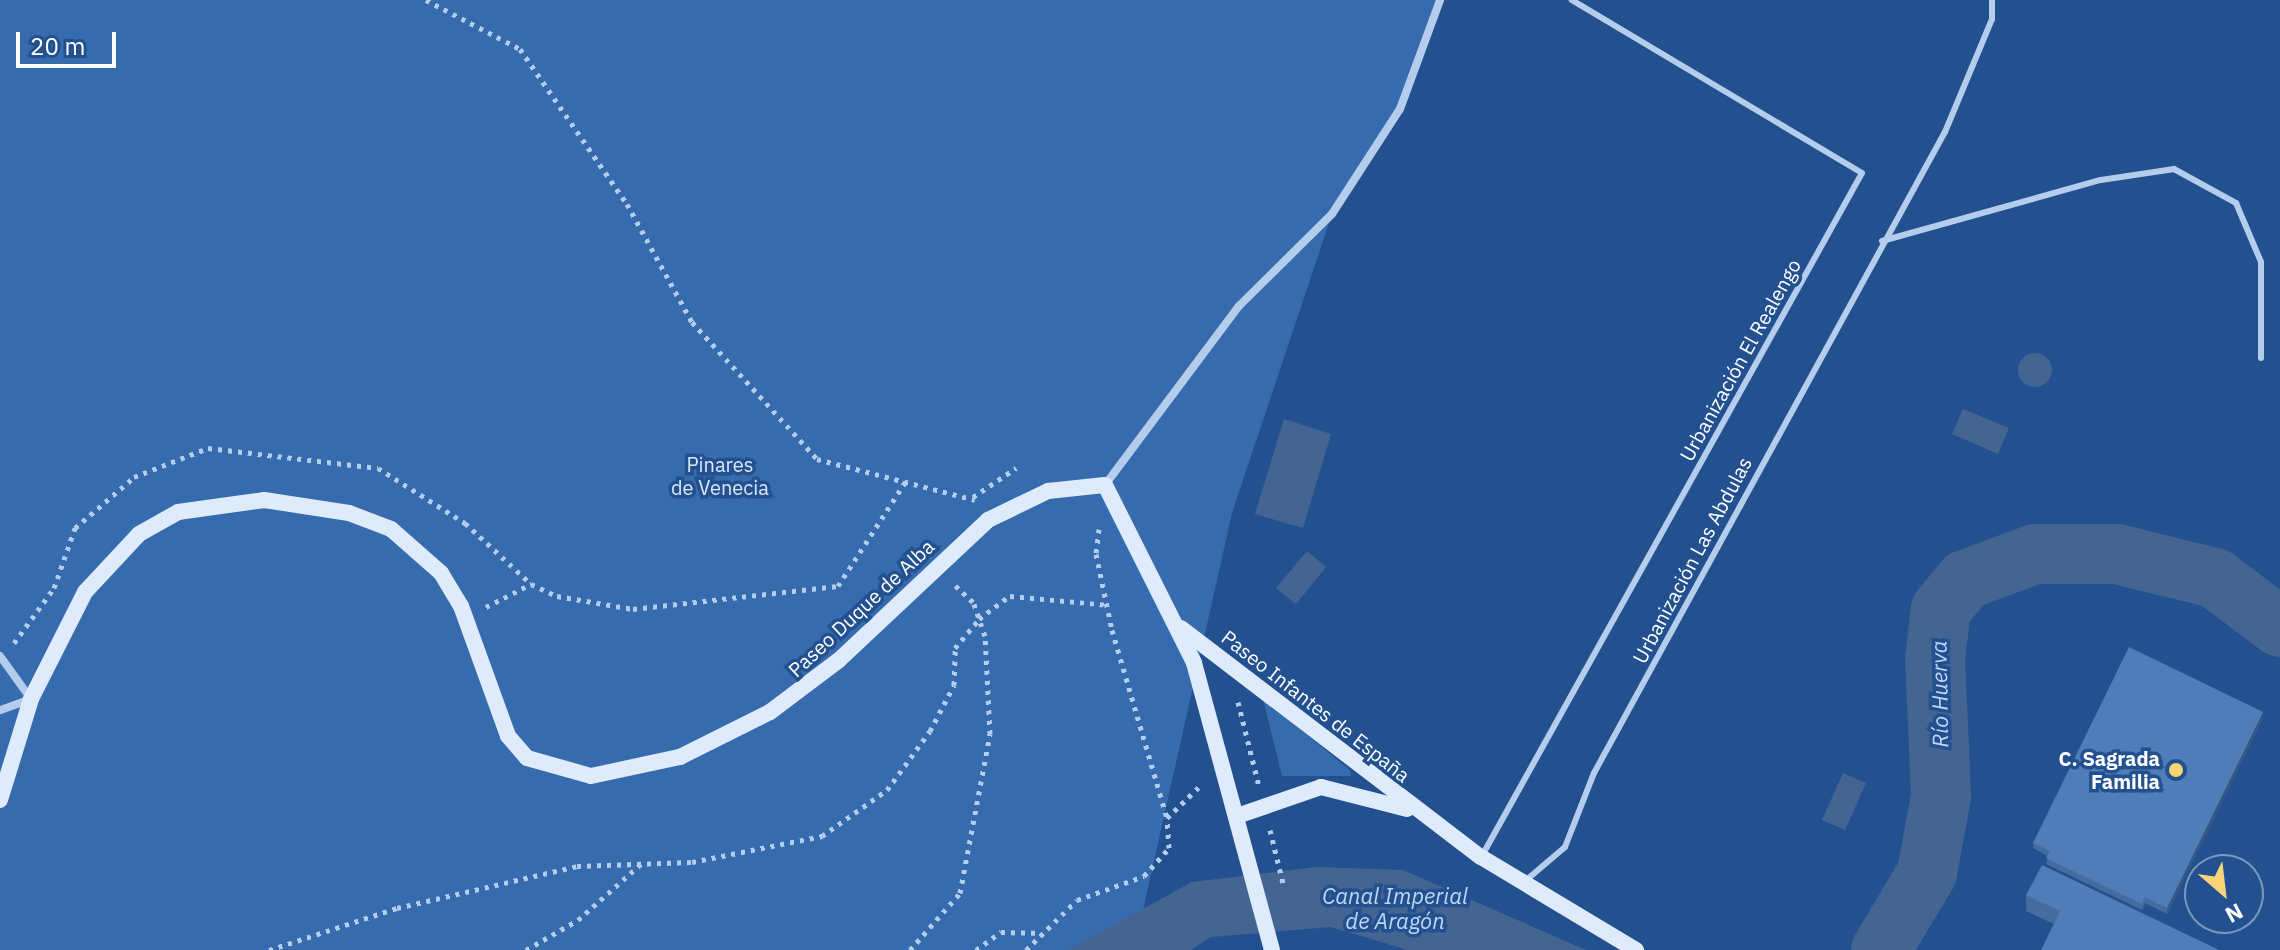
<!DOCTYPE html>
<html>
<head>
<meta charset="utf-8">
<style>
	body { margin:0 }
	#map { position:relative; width:2280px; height:950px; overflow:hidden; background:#235190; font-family:"IBM Plex Sans",sans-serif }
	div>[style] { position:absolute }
	.green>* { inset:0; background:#366bad }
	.water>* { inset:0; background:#446592 }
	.round { border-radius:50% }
	.river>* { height:60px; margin:-30px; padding:0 30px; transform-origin:30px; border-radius:30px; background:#446592 }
	.path>* { height:5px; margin-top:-2.5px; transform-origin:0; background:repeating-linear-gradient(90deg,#b4cdec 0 4px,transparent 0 10px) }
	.lane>* { height:6px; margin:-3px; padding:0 3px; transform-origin:3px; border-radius:3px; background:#b4cdec }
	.street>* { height:8px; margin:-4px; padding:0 4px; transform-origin:4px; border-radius:4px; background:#b4cdec }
	.secondary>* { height:16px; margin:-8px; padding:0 8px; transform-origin:8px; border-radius:8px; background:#dfeafa }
	.wall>* { inset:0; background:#456c9e }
	.shaded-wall>* { inset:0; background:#385881 }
	.building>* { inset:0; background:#507db8 }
	.dots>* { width:22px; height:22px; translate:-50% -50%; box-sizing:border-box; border:4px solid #235190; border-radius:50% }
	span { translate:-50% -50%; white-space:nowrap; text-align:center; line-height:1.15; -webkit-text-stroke:7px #235190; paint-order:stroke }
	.street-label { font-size:20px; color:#fff }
	.park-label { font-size:20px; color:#d9e7f9 }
	.poi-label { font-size:20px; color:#fff; font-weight:700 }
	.right { translate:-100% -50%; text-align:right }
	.water-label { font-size:22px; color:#c0d7f3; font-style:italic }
	.north { position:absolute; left:2184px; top:854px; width:80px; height:80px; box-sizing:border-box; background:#235190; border:2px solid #7b97bc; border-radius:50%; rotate:152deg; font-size:22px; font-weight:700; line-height:32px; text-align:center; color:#fff }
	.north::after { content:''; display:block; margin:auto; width:28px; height:36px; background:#f8d476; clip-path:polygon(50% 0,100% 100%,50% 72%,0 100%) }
	.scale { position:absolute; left:16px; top:32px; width:100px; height:36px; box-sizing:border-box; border:4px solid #fff; border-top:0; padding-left:10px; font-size:24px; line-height:28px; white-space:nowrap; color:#fff; -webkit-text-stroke:6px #235190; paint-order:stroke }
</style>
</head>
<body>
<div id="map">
	<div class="green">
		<div style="clip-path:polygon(0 0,1440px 0,1400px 109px,1332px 214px,1232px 513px,1143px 910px,1069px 950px,0 950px)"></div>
		<div style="clip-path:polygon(1263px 699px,1350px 770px,1351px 776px,1282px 776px)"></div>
	</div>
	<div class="water">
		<div class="round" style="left:2018px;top:353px;width:34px;height:34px"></div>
		<div style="clip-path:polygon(1963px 409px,2009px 428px,1998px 454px,1952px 434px)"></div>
		<div style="clip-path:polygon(1284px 419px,1331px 434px,1303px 528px,1255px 514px)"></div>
		<div style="clip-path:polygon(1307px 551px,1326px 567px,1296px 604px,1276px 588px)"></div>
		<div style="clip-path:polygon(1843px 773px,1866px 783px,1845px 830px,1822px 820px)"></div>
		<div style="clip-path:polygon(1317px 867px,1403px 870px,1586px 950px,1408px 950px,1331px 927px,1211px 937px,1191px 950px,1068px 950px,1192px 882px)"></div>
	</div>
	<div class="river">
		<div style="left:1881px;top:950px;width:90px;rotate:-59.1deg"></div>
		<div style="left:1927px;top:873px;width:78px;rotate:-79.7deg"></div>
		<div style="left:1941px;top:796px;width:137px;rotate:-92.5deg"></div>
		<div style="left:1935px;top:659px;width:50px;rotate:-83.2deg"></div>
		<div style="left:1941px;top:609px;width:38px;rotate:-50deg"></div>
		<div style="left:1965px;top:580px;width:75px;rotate:-20.4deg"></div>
		<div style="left:2035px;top:554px;width:82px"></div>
		<div style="left:2117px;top:554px;width:101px;rotate:13.8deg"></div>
		<div style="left:2215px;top:578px;width:81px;rotate:37deg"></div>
	</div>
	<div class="path">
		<div style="left:426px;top:0;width:106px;rotate:27.5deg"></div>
		<div style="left:520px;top:49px;width:188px;rotate:55.4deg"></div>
		<div style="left:627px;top:204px;width:135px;rotate:61.2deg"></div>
		<div style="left:692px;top:322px;width:185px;rotate:47.6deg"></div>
		<div style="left:817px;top:459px;width:163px;rotate:14.5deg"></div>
		<div style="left:973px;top:497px;width:52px;rotate:-34deg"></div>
		<div style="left:1099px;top:529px;width:25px;rotate:97deg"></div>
		<div style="left:1096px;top:554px;width:78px;rotate:78.1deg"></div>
		<div style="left:1112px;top:630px;width:196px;rotate:73.7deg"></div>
		<div style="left:486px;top:607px;width:51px;rotate:-27.1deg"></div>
		<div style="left:14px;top:643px;width:68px;rotate:-54deg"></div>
		<div style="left:54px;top:588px;width:64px;rotate:-70.7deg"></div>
		<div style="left:75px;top:528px;width:78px;rotate:-40.8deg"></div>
		<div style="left:134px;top:477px;width:79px;rotate:-21.4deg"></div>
		<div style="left:208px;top:448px;width:171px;rotate:6.7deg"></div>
		<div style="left:378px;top:468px;width:103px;rotate:32.3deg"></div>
		<div style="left:465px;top:523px;width:90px;rotate:42.7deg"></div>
		<div style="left:531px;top:584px;width:29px;rotate:25deg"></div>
		<div style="left:557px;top:596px;width:77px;rotate:9.7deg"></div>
		<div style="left:633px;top:609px;width:206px;rotate:-6.4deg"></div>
		<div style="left:838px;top:586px;width:125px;rotate:-57.1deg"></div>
		<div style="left:1238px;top:702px;width:87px;rotate:76deg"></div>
		<div style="left:1270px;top:830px;width:59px;rotate:76.2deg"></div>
		<div style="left:269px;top:950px;width:135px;rotate:-18.2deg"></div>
		<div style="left:397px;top:908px;width:185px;rotate:-13.1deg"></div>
		<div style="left:577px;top:866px;width:115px;rotate:-2deg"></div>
		<div style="left:692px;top:862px;width:133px;rotate:-11.3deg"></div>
		<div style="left:822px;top:836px;width:80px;rotate:-35.3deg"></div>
		<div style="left:887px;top:790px;width:73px;rotate:-53.9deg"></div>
		<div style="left:930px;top:731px;width:52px;rotate:-62.4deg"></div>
		<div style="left:954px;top:685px;width:37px;rotate:-88deg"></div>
		<div style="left:955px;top:648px;width:38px;rotate:-50deg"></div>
		<div style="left:979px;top:619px;width:39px;rotate:-37deg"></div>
		<div style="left:1010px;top:596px;width:98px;rotate:5.2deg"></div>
		<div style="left:526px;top:950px;width:60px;rotate:-30deg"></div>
		<div style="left:578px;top:920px;width:87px;rotate:-41.7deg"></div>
		<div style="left:910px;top:950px;width:76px;rotate:-48.7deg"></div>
		<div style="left:960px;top:893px;width:162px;rotate:-79.3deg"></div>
		<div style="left:990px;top:734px;width:98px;rotate:-92.9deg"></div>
		<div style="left:985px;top:636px;width:36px;rotate:-109deg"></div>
		<div style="left:973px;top:602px;width:26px;rotate:-137deg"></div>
		<div style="left:976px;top:950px;width:31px;rotate:-36deg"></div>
		<div style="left:1001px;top:932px;width:40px;rotate:1.4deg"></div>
		<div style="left:1026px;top:950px;width:71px;rotate:-44.4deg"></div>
		<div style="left:1077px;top:900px;width:71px;rotate:-19.7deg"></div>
		<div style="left:1144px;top:876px;width:38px;rotate:-48deg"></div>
		<div style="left:1169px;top:848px;width:30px;rotate:-94deg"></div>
		<div style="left:1167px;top:818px;width:49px;rotate:-44.2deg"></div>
	</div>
	<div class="lane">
		<div style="left:1882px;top:241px;width:227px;rotate:-15.6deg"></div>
		<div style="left:2101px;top:180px;width:74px;rotate:-8.6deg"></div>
		<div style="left:2174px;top:169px;width:71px;rotate:28.7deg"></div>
		<div style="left:2236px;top:203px;width:64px;rotate:67deg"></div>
		<div style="left:2261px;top:262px;width:96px;rotate:90deg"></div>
		<div style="left:1483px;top:854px;width:779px;rotate:-60.9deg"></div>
		<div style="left:1862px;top:173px;width:338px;rotate:-149.2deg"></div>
		<div style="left:1524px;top:882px;width:54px;rotate:-40.5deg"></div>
		<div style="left:1565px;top:847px;width:79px;rotate:-68.6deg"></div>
		<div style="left:1594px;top:773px;width:731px;rotate:-61.3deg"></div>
		<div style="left:1945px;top:132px;width:122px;rotate:-67.4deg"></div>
		<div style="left:1992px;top:19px;width:19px;rotate:-90deg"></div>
	</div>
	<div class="street">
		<div style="left:1105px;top:485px;width:224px;rotate:-53.2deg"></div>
		<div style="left:1239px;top:306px;width:131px;rotate:-44.7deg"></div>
		<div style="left:1332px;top:214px;width:125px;rotate:-57.1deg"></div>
		<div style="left:1400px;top:109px;width:116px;rotate:-69.8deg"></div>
		<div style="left:0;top:656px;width:53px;rotate:54.2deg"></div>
		<div style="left:31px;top:699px;width:33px;rotate:160deg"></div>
	</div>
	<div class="secondary">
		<div style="left:1181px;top:628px;width:377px;rotate:37.4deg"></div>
		<div style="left:1481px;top:857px;width:181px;rotate:31deg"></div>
		<div style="left:0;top:800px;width:106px;rotate:-72.9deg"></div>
		<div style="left:31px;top:699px;width:120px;rotate:-63.2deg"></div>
		<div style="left:85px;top:592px;width:79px;rotate:-47deg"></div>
		<div style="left:139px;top:534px;width:45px;rotate:-29.4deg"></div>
		<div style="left:178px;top:512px;width:87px;rotate:-7.9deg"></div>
		<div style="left:264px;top:500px;width:86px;rotate:8.7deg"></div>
		<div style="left:349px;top:513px;width:45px;rotate:20.9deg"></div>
		<div style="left:391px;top:529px;width:67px;rotate:41.3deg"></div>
		<div style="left:441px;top:573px;width:39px;rotate:59deg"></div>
		<div style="left:461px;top:606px;width:138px;rotate:70.1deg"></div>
		<div style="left:508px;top:736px;width:29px;rotate:49deg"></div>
		<div style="left:527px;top:758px;width:66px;rotate:15.7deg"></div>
		<div style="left:591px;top:776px;width:91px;rotate:-12.1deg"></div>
		<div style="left:680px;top:757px;width:101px;rotate:-26.6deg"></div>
		<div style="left:770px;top:712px;width:86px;rotate:-37deg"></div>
		<div style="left:839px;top:660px;width:204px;rotate:-43.2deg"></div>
		<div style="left:988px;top:520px;width:67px;rotate:-25.8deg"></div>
		<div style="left:1048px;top:491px;width:57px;rotate:-6deg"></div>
		<div style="left:1105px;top:485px;width:199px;rotate:63.4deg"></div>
		<div style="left:1194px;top:663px;width:297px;rotate:74.8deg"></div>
		<div style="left:1237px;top:816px;width:89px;rotate:-19deg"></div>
		<div style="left:1321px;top:787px;width:89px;rotate:14.3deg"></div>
	</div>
	<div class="wall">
		<div style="clip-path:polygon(2263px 718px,2167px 914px,2145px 903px,2142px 910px,2046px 864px,2048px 856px,2033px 848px,2033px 843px)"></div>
		<div style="clip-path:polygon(2026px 895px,2219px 950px,2054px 924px,2026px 911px)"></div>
	</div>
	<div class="shaded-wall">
		<div style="clip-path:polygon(2263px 712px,2263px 718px,2167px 914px,2167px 908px)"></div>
	</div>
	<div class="building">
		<div style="clip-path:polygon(2129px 647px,2263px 712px,2167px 908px,2145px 897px,2142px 904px,2046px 858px,2050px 851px,2033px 843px)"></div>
		<div style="clip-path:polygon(2042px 865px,2219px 950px,2041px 950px,2060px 911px,2026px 895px)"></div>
	</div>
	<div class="dots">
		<div style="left:2176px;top:770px;background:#f8d476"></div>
	</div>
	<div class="street-label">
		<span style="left:1740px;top:360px;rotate:-61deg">Urbanización El Realengo</span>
		<span style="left:1692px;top:560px;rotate:-62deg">Urbanización Las Abdulas</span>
		<span style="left:861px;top:608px;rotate:-43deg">Paseo Duque de Alba</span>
		<span style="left:1316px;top:706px;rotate:38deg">Paseo Infantes de España</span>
	</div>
	<div class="park-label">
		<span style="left:720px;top:476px">Pinares<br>de Venecia</span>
	</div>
	<div class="poi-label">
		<span class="right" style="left:2160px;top:770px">C. Sagrada<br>Familia</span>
	</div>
	<div class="water-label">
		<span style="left:1939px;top:694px;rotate:-91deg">Río Huerva</span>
		<span style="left:1395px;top:908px">Canal Imperial<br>de Aragón</span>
	</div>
	<div class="north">N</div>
	<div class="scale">20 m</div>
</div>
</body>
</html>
